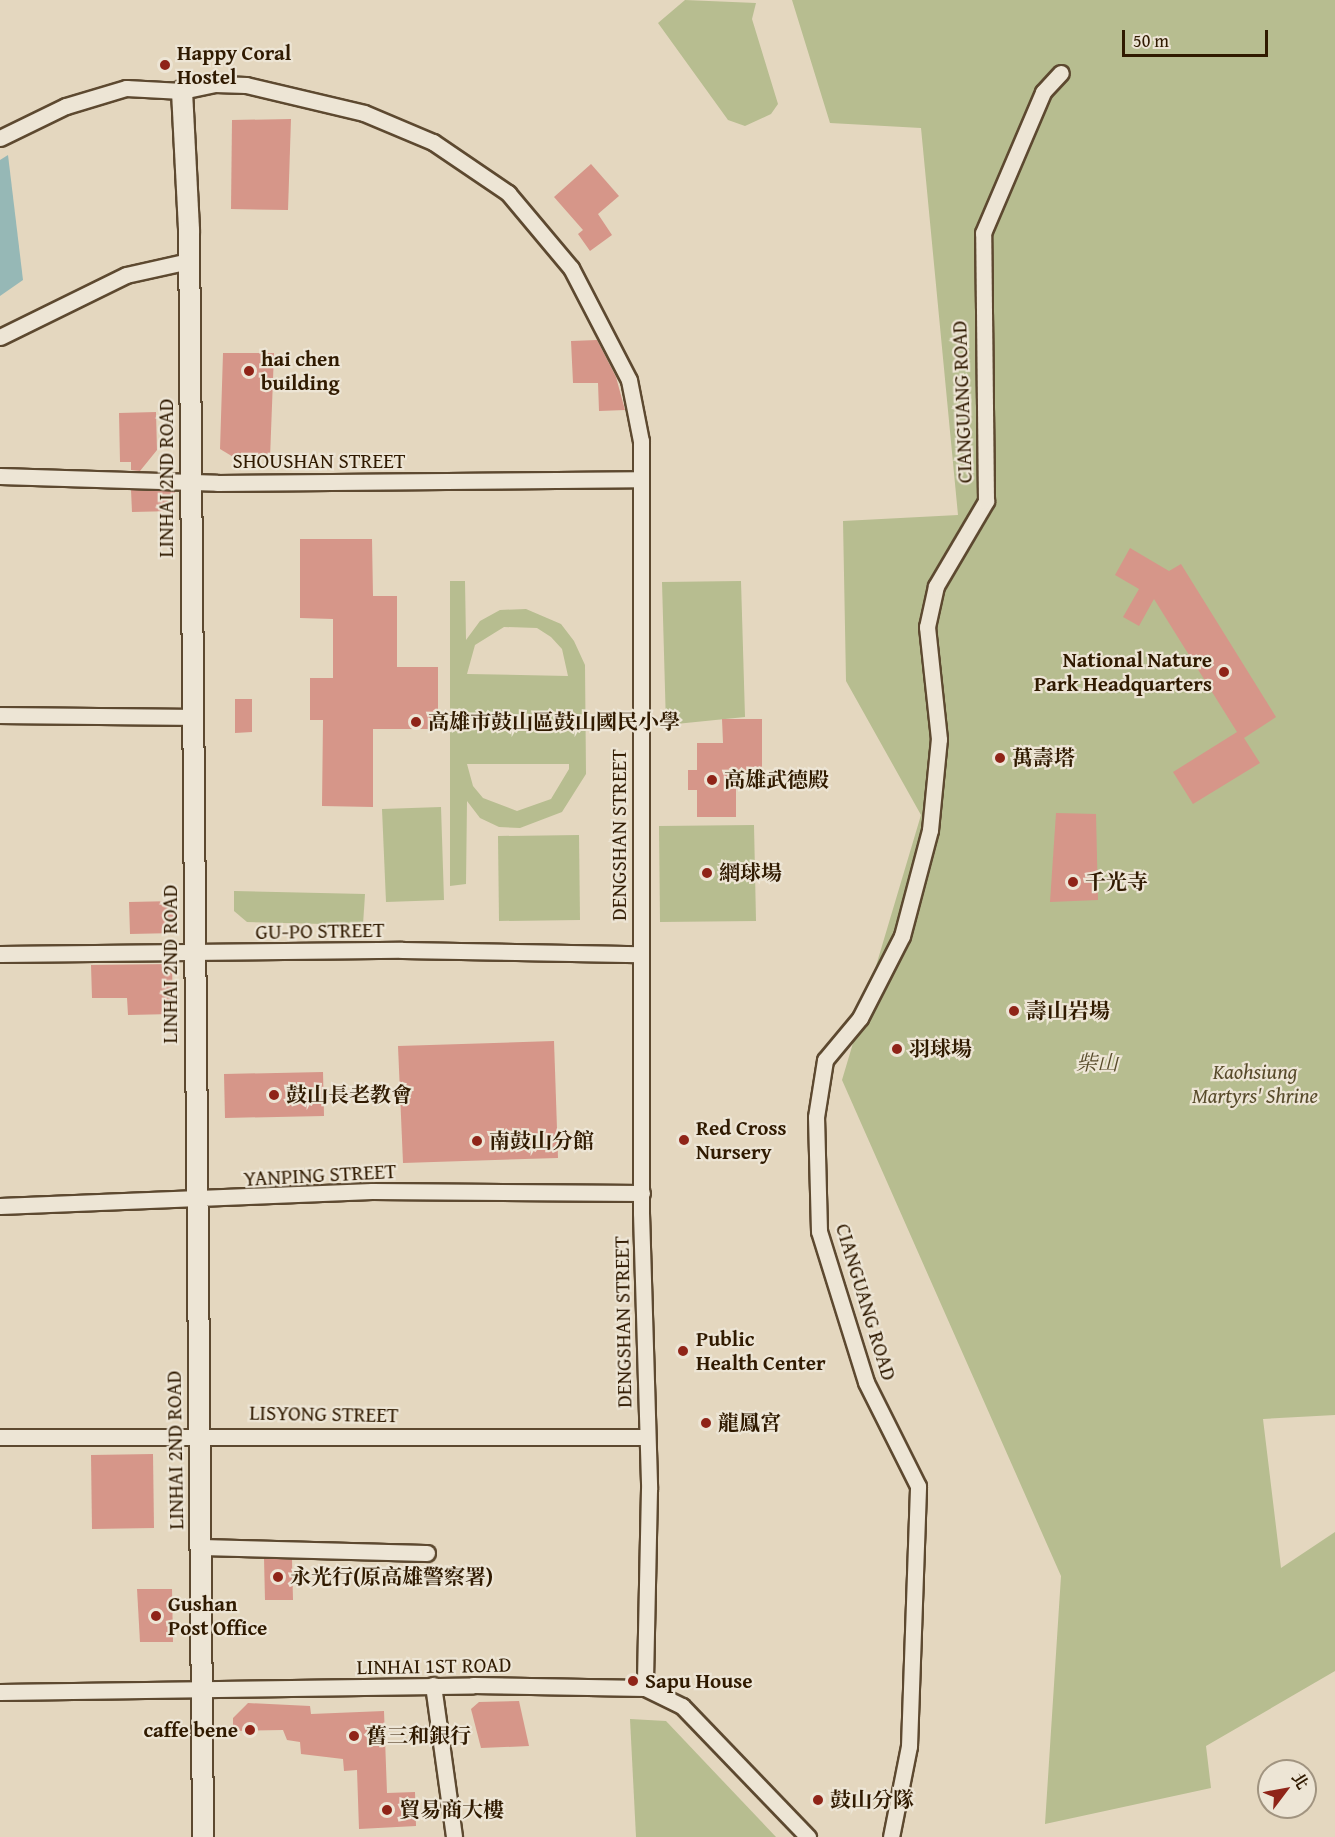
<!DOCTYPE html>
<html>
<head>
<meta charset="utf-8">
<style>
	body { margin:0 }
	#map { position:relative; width:1335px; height:1837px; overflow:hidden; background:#e4d7bf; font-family:"Gentium Book Plus","Noto Serif TC",serif }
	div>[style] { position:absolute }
	.green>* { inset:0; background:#b7bd90 }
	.water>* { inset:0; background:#96b8b6 }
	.building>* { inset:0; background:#d69689 }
	.roads { filter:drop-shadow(2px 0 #5d4930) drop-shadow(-2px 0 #5d4930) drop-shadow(0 2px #5d4930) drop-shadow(0 -2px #5d4930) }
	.minor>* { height:15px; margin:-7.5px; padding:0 7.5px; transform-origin:7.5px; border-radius:7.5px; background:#ede5d5 }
	.tertiary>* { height:20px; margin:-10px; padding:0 10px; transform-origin:10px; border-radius:10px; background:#ede5d5 }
	.dots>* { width:16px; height:16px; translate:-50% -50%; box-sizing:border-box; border:3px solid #ede5d5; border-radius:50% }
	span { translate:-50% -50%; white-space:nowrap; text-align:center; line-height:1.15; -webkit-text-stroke:4.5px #ede5d5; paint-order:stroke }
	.poi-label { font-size:21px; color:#301a00; font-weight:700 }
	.left { translate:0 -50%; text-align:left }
	.right { translate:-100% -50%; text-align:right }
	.street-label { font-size:21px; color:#301a00 }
	.park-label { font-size:21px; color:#584b2b; font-style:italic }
	.north { position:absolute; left:1257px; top:1759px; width:60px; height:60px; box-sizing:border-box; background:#ede5d5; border:2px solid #a19480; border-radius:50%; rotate:58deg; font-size:16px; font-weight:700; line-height:24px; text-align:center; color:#301a00 }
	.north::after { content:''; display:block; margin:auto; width:21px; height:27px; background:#8f2418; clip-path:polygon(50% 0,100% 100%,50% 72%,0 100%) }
	.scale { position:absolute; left:1122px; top:30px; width:146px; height:27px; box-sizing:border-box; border:3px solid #301a00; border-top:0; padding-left:8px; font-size:18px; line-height:21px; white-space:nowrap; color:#301a00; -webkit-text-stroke:4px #ede5d5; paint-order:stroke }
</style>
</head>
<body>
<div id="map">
	<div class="green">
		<div style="clip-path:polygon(685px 0,756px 3px,752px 19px,778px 104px,771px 114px,745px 126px,728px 120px,658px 23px)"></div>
		<div style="clip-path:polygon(792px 0,1335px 0,1335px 1415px,1263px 1419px,1281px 1568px,1335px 1532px,1335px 1671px,1206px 1746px,1211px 1788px,1045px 1824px,1061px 1576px,842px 1080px,921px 815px,846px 681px,843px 521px,958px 515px,921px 128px,830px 123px)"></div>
		<div style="clip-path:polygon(evenodd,450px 581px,465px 581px,466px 640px,480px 621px,500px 610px,526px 609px,561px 624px,574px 641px,585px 665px,586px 774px,562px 812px,520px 828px,499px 827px,480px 818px,467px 801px,466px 884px,450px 886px,450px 581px,504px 627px,537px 628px,551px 637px,562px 649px,568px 676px,467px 674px,475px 645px,504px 627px,450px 581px,467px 764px,569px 764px,569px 769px,551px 799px,517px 811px,483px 798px,473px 786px,467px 764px)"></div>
		<div style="clip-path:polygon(741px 581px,745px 717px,666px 725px,662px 582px)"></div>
		<div style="clip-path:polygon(441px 807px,444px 900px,386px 902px,382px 809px)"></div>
		<div style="clip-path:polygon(754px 825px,756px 921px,660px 922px,659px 826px)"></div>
		<div style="clip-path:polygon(579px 835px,580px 920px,499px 921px,498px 836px)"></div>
		<div style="clip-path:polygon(234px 891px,365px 894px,363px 925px,247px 922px,234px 911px)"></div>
		<div style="clip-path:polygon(630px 1719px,666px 1721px,776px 1837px,636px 1837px)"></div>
	</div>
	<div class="water">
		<div style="clip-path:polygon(8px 155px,23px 280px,0 296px,0 160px)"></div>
	</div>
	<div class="building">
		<div style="clip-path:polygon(291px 119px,288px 210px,231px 209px,232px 120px)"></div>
		<div style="clip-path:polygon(591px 164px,619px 196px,598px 214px,612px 235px,590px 251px,578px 234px,583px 230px,554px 197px)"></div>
		<div style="clip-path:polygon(597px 340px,616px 377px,625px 410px,599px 411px,598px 383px,573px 383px,571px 341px)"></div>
		<div style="clip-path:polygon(223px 353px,274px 353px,270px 458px,235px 458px,220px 449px)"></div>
		<div style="clip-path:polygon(156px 412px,157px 450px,140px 471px,131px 470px,131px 462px,120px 462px,119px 413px)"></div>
		<div style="clip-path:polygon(131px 490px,175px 491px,175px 511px,132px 512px)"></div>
		<div style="clip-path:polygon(300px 539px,372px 539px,373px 596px,397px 596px,397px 667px,438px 667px,438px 729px,373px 729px,373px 807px,322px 806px,323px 720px,310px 720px,310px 678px,333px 678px,333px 619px,300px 618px)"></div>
		<div style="clip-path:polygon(1130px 548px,1169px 571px,1181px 564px,1276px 717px,1244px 738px,1260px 763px,1193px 804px,1173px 772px,1237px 732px,1154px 599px,1139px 626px,1123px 617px,1139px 589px,1115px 575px)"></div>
		<div style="clip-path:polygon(235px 699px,252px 699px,252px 732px,235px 733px)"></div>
		<div style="clip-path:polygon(722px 719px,762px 719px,762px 766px,758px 772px,736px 774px,736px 817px,697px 817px,697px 790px,688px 790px,688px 770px,697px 770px,697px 743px,723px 743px)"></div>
		<div style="clip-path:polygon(1056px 813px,1096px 814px,1098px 900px,1050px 902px)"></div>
		<div style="clip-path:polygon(175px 901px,176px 933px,130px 934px,129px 902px)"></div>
		<div style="clip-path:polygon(172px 964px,173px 1014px,128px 1015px,127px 998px,92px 998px,91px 965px)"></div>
		<div style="clip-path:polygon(554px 1041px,558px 1158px,403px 1163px,398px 1046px)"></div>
		<div style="clip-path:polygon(323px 1072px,324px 1116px,225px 1118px,224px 1074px)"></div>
		<div style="clip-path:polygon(153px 1454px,154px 1528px,92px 1529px,91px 1455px)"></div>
		<div style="clip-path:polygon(264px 1558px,292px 1559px,293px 1600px,265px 1600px)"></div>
		<div style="clip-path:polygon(137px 1589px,172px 1589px,173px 1642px,140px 1642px)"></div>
		<div style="clip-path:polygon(519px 1701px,529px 1746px,481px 1748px,471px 1709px,479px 1702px)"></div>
		<div style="clip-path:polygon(248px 1703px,310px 1706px,311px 1714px,384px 1711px,387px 1793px,415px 1792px,416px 1826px,359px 1829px,357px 1770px,344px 1771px,343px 1759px,301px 1754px,300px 1742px,287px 1740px,283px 1730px,233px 1731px,233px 1718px)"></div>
	</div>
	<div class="roads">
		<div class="minor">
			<div style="left:0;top:138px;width:73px;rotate:-25.9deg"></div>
			<div style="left:66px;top:106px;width:63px;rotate:-16.7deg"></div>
			<div style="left:126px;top:88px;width:56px;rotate:3.1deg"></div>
			<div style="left:182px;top:91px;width:34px;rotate:-12deg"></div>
			<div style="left:215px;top:84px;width:31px;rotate:2deg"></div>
			<div style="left:246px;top:85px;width:121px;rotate:13.3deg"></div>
			<div style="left:364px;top:113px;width:75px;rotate:22.8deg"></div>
			<div style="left:433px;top:142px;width:91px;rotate:34.2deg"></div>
			<div style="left:508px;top:193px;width:98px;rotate:50deg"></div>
			<div style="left:571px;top:268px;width:126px;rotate:62.6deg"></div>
			<div style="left:629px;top:380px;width:62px;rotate:78.9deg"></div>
			<div style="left:641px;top:441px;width:772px;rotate:90deg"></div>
			<div style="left:641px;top:1213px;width:276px;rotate:88.3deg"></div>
			<div style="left:649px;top:1489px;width:199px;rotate:91.2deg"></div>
			<div style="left:0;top:337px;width:140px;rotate:-26.2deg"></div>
			<div style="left:126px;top:275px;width:65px;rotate:-12.5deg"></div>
			<div style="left:0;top:476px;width:217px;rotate:1.8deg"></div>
			<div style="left:217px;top:483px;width:421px;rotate:-0.5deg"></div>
			<div style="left:0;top:715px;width:192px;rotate:0.6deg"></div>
			<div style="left:0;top:954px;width:402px;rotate:-0.6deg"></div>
			<div style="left:402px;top:950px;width:238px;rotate:1deg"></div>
			<div style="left:0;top:1206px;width:372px;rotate:-2.3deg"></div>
			<div style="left:372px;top:1191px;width:270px;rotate:0.4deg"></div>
			<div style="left:0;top:1437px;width:647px"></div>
			<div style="left:200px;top:1547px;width:227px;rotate:1.5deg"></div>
			<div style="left:433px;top:1685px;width:153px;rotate:82.1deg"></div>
			<div style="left:0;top:1692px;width:473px;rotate:-0.8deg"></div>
			<div style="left:473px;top:1685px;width:172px;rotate:1deg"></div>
			<div style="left:645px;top:1688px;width:41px;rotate:25.9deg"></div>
			<div style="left:682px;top:1706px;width:182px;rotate:46.1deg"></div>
			<div style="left:891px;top:1837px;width:93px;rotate:-78.8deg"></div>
			<div style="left:909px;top:1746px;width:260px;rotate:-88deg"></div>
			<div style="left:918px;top:1486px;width:116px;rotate:-116.6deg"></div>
			<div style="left:866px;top:1382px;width:158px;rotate:-107.3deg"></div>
			<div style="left:819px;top:1231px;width:114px;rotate:-91.5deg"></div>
			<div style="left:816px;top:1117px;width:58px;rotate:-81deg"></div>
			<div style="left:825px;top:1060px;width:55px;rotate:-50.2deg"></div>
			<div style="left:860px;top:1018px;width:92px;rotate:-62.9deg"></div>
			<div style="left:902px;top:936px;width:110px;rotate:-75.2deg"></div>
			<div style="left:930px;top:830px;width:91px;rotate:-84.4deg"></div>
			<div style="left:939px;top:739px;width:113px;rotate:-96.1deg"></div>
			<div style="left:927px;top:627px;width:42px;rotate:-77.6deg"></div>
			<div style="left:936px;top:586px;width:99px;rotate:-59.5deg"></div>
			<div style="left:986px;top:501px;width:268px;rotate:-90.6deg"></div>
			<div style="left:983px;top:233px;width:153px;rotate:-66.9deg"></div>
			<div style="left:1043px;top:92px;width:26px;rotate:-47deg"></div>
		</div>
		<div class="tertiary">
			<div style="left:182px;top:91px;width:139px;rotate:87.1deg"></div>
			<div style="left:189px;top:230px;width:1607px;rotate:89.5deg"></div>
		</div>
	</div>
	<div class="dots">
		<div style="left:165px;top:65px;background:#8f2418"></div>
		<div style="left:249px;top:371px;background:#8f2418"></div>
		<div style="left:1224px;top:672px;background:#8f2418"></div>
		<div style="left:416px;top:722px;background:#8f2418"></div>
		<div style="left:1000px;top:758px;background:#8f2418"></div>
		<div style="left:712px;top:780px;background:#8f2418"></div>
		<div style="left:707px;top:873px;background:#8f2418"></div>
		<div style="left:1073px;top:882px;background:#8f2418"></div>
		<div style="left:1014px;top:1011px;background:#8f2418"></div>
		<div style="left:897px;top:1049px;background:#8f2418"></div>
		<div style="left:274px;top:1095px;background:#8f2418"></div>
		<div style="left:684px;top:1140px;background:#8f2418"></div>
		<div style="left:477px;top:1141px;background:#8f2418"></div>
		<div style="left:683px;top:1351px;background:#8f2418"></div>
		<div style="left:706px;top:1423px;background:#8f2418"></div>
		<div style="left:278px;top:1577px;background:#8f2418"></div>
		<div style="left:156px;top:1616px;background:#8f2418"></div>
		<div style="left:633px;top:1681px;background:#8f2418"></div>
		<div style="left:250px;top:1730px;background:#8f2418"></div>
		<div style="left:354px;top:1736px;background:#8f2418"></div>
		<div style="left:818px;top:1800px;background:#8f2418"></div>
		<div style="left:387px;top:1810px;background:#8f2418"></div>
	</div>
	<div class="poi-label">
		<span class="left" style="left:177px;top:65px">Happy Coral<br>Hostel</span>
		<span class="left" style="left:261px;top:371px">hai chen<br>building</span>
		<span class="right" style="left:1212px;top:672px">National Nature<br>Park Headquarters</span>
		<span class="left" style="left:428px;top:722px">高雄市鼓山區鼓山國民小學</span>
		<span class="left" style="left:1012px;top:758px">萬壽塔</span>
		<span class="left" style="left:724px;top:780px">高雄武德殿</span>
		<span class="left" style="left:719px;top:873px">網球場</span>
		<span class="left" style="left:1085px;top:882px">千光寺</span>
		<span class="left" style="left:1026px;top:1011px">壽山岩場</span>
		<span class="left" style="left:909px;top:1049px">羽球場</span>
		<span class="left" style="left:286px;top:1095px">鼓山長老教會</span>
		<span class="left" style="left:696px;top:1140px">Red Cross<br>Nursery</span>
		<span class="left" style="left:489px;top:1141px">南鼓山分館</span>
		<span class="left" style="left:696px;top:1351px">Public<br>Health Center</span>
		<span class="left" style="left:718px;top:1423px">龍鳳宮</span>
		<span class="left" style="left:290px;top:1577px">永光行(原高雄警察署)</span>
		<span class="left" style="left:168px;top:1616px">Gushan<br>Post Office</span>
		<span class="left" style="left:645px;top:1681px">Sapu House</span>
		<span class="right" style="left:238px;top:1730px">caffe bene</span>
		<span class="left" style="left:366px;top:1736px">舊三和銀行</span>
		<span class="left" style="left:830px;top:1800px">鼓山分隊</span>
		<span class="left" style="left:399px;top:1810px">貿易商大樓</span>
	</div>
	<div class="street-label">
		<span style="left:962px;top:402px;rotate:-92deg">CIANGUANG ROAD</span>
		<span style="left:319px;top:461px">SHOUSHAN STREET</span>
		<span style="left:166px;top:478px;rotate:-90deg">LINHAI 2ND ROAD</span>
		<span style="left:619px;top:835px;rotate:-90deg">DENGSHAN STREET</span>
		<span style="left:320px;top:931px;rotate:-1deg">GU-PO STREET</span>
		<span style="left:170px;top:964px;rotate:-90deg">LINHAI 2ND ROAD</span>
		<span style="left:320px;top:1175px;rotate:-3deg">YANPING STREET</span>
		<span style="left:866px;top:1302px;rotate:73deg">CIANGUANG ROAD</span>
		<span style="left:623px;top:1322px;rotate:-91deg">DENGSHAN STREET</span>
		<span style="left:324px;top:1414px;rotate:1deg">LISYONG STREET</span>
		<span style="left:175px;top:1450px;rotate:-91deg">LINHAI 2ND ROAD</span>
		<span style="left:434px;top:1666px;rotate:-1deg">LINHAI 1ST ROAD</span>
	</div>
	<div class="park-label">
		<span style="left:1097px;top:1063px">柴山</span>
		<span style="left:1255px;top:1084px">Kaohsiung<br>Martyrs' Shrine</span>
	</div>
	<div class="north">北</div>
	<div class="scale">50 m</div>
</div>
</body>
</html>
